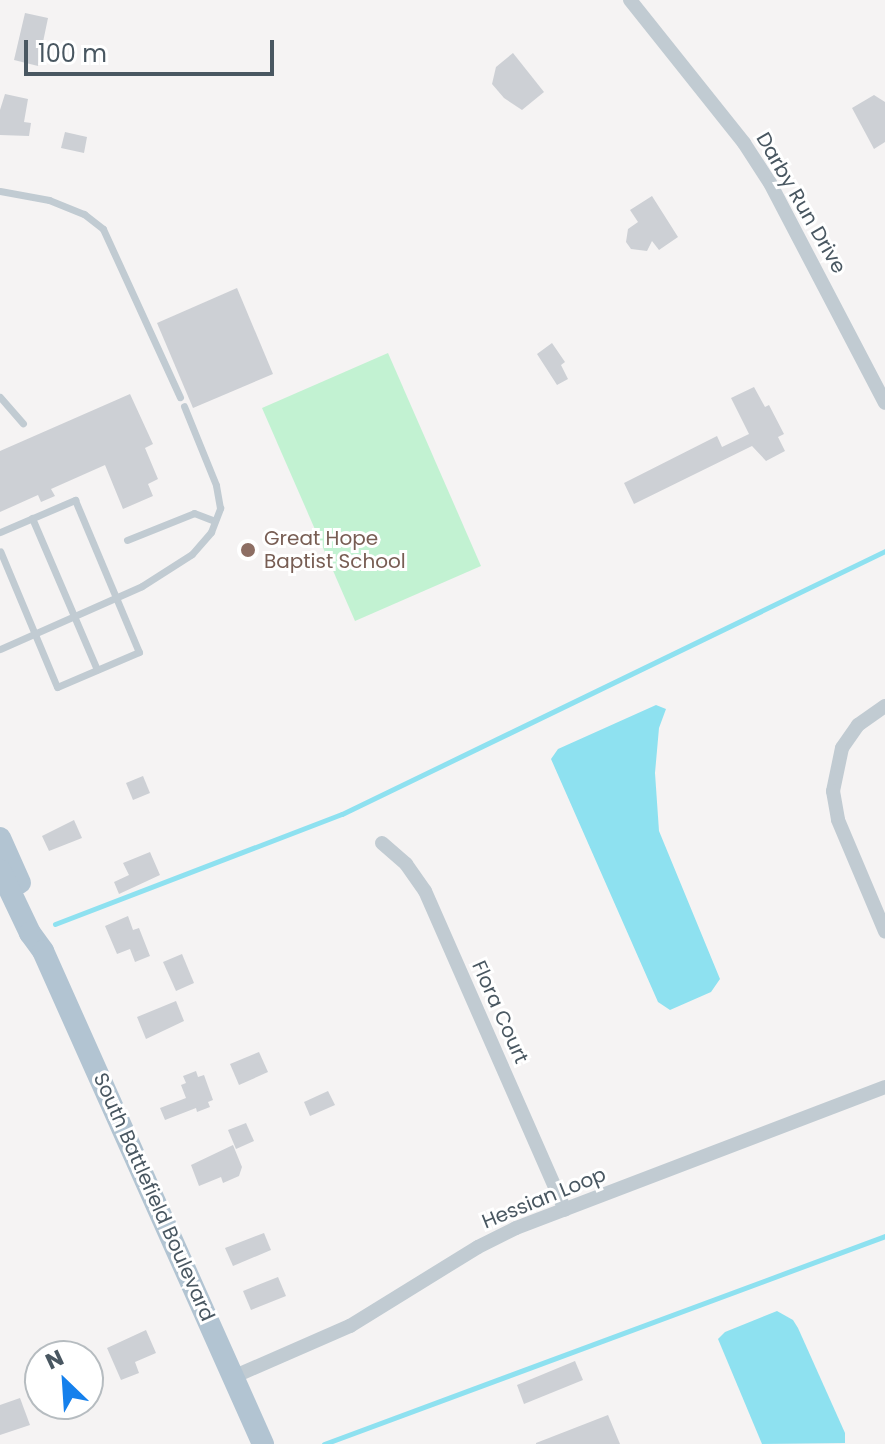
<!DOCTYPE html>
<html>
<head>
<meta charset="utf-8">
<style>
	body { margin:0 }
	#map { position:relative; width:885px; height:1444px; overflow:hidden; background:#f5f3f3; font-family:Poppins,sans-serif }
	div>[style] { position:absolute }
	.green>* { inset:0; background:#c2f2d2 }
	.water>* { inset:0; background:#8ee1f0 }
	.stream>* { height:5px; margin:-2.5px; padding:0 2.5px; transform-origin:2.5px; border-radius:2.5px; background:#8ee1f0 }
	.building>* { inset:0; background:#cdd0d5 }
	.lane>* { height:7px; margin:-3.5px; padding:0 3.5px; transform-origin:3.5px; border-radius:3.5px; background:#c1cbd2 }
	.street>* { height:14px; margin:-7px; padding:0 7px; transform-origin:7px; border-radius:7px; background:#c1cbd2 }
	.primary>* { height:22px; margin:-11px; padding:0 11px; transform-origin:11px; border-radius:11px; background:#b2c4d2 }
	.dots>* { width:22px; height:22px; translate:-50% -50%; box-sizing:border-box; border:4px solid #fff; border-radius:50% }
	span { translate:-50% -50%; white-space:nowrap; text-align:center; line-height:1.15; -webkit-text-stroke:6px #fff; paint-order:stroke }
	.street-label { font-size:20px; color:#495761 }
	.education-label { font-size:20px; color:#785e54 }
	.left { translate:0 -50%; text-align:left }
	.north { position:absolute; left:24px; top:1340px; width:80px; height:80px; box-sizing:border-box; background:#fff; border:2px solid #b6bcc0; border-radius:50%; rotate:335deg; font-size:22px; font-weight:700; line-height:32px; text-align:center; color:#495761 }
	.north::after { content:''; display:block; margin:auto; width:28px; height:36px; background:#1580ec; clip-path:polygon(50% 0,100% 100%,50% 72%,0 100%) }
	.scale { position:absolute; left:24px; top:40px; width:250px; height:36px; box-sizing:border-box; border:4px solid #495761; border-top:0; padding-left:10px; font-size:24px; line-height:28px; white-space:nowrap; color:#495761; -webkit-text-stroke:6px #fff; paint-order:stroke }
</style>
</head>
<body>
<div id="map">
	<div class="green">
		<div style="clip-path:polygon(388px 353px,481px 566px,355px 621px,262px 408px)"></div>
	</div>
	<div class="water">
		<div style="clip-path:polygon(656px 705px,666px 709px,659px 728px,655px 773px,659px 831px,720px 979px,711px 992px,670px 1010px,658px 1002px,551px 759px,558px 749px)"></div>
		<div style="clip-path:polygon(777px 1311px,793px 1320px,798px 1328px,845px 1433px,845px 1443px,762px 1444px,718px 1339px,725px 1332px)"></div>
	</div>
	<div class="stream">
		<div style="left:55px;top:924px;width:307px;rotate:-21deg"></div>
		<div style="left:342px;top:814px;width:603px;rotate:-25.84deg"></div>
		<div style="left:324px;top:1444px;width:598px;rotate:-20.34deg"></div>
	</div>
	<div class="building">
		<div style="clip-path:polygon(25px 13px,48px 18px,38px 66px,14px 60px)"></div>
		<div style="clip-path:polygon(513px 53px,544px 92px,522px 110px,504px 98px,492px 84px,496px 67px)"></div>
		<div style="clip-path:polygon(5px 94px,28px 99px,24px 122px,31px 123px,29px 136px,0 135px,0 110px)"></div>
		<div style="clip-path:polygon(874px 95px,885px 102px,885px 142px,874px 149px,852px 108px)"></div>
		<div style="clip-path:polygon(65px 132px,87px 137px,84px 153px,61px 148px)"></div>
		<div style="clip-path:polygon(652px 196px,678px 237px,659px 250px,652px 241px,647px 251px,631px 249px,626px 242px,628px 229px,638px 222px,630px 210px)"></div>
		<div style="clip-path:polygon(237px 288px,273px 374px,193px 408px,157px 323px)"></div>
		<div style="clip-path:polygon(552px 343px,565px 362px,561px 365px,568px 379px,557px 385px,537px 354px)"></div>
		<div style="clip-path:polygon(754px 387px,765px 407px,769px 405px,784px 434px,778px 437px,785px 451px,766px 461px,752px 446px,634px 504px,624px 483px,717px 436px,722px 447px,749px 434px,731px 398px)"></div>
		<div style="clip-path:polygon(130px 394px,153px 444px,145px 448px,158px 479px,148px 484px,153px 496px,123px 509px,105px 465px,51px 489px,55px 496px,41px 502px,38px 495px,0 512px,0 451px)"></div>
		<div style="clip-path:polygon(143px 776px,150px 793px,133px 800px,126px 783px)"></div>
		<div style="clip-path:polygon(74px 820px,82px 838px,49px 851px,42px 836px)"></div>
		<div style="clip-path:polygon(150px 852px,160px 875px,119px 894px,114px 882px,129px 875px,123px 863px)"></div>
		<div style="clip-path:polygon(128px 916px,133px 930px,139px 928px,150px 956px,135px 962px,130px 949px,117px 954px,105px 926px)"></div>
		<div style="clip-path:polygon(182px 954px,194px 983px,176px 991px,163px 962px)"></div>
		<div style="clip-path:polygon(176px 1001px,184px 1021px,146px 1039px,137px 1017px)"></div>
		<div style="clip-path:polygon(259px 1052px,268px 1072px,239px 1085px,230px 1064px)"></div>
		<div style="clip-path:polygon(196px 1071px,198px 1077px,204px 1075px,213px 1100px,208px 1102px,210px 1107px,197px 1112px,196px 1108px,165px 1120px,160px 1108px,186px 1098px,181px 1085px,186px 1083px,183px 1076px)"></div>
		<div style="clip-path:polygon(328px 1091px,335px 1105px,310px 1116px,304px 1102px)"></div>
		<div style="clip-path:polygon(246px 1123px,254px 1141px,236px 1149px,228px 1130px)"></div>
		<div style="clip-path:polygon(233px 1145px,242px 1167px,239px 1176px,223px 1183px,221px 1177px,199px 1186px,191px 1165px)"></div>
		<div style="clip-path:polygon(264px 1233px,271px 1250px,233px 1266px,225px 1248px)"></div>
		<div style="clip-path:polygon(278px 1277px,286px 1296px,251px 1310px,243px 1291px)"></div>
		<div style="clip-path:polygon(146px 1330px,156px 1353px,135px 1362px,139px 1373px,121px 1380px,107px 1348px)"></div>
		<div style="clip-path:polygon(575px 1361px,583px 1380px,524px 1404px,517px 1385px)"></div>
		<div style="clip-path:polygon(20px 1398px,30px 1425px,0 1435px,0 1405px)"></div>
		<div style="clip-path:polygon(608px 1415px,620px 1444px,536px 1444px,536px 1443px)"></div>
	</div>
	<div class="lane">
		<div style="left:0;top:191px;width:50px;rotate:10.4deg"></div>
		<div style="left:49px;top:200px;width:38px;rotate:22deg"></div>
		<div style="left:84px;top:214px;width:24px;rotate:38deg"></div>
		<div style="left:103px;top:229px;width:185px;rotate:65.4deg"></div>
		<div style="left:0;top:397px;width:35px;rotate:49deg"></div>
		<div style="left:32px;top:518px;width:165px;rotate:66.8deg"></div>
		<div style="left:0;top:532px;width:82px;rotate:-23.1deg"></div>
		<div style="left:75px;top:500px;width:165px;rotate:67.2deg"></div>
		<div style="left:139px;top:652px;width:89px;rotate:156.9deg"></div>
		<div style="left:57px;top:687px;width:147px;rotate:-112.7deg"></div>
		<div style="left:127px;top:540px;width:72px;rotate:-21.9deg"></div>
		<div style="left:194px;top:513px;width:22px;rotate:21deg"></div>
		<div style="left:0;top:649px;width:155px;rotate:-23.9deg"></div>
		<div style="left:142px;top:586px;width:59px;rotate:-32.6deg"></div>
		<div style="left:192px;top:554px;width:29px;rotate:-49deg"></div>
		<div style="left:211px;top:532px;width:26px;rotate:-69deg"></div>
		<div style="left:220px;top:508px;width:23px;rotate:-100deg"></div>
		<div style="left:216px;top:485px;width:85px;rotate:-112.1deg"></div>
	</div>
	<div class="street">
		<div style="left:630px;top:0;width:183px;rotate:51.4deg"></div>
		<div style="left:744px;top:143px;width:48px;rotate:57deg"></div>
		<div style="left:770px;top:183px;width:248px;rotate:62.4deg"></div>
		<div style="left:885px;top:706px;width:33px;rotate:145deg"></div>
		<div style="left:858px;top:725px;width:28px;rotate:125deg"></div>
		<div style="left:842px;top:748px;width:44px;rotate:101.8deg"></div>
		<div style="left:833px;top:791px;width:29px;rotate:80deg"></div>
		<div style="left:838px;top:820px;width:121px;rotate:67.1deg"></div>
		<div style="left:382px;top:843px;width:32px;rotate:41deg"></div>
		<div style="left:406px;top:864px;width:33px;rotate:55deg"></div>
		<div style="left:425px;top:891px;width:348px;rotate:66.3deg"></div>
		<div style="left:233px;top:1377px;width:128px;rotate:-23.6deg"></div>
		<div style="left:350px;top:1326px;width:150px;rotate:-31.7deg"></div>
		<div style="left:478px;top:1247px;width:42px;rotate:-26.6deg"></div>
		<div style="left:516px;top:1228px;width:395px;rotate:-20.9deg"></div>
	</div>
	<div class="primary">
		<div style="left:0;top:838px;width:49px;rotate:66deg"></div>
		<div style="left:0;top:870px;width:70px;rotate:64.5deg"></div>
		<div style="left:30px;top:933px;width:22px;rotate:54deg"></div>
		<div style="left:43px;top:951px;width:540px;rotate:65.95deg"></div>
	</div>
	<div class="dots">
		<div style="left:248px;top:550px;background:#8d6e63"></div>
	</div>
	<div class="street-label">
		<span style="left:801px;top:203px;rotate:60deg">Darby Run Drive</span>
		<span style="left:500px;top:1012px;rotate:66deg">Flora Court</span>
		<span style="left:154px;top:1197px;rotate:66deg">South Battlefield Boulevard</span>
		<span style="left:544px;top:1198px;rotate:-22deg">Hessian Loop</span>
	</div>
	<div class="education-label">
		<span class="left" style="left:264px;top:550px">Great Hope<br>Baptist School</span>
	</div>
	<div class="north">N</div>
	<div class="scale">100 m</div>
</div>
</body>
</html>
